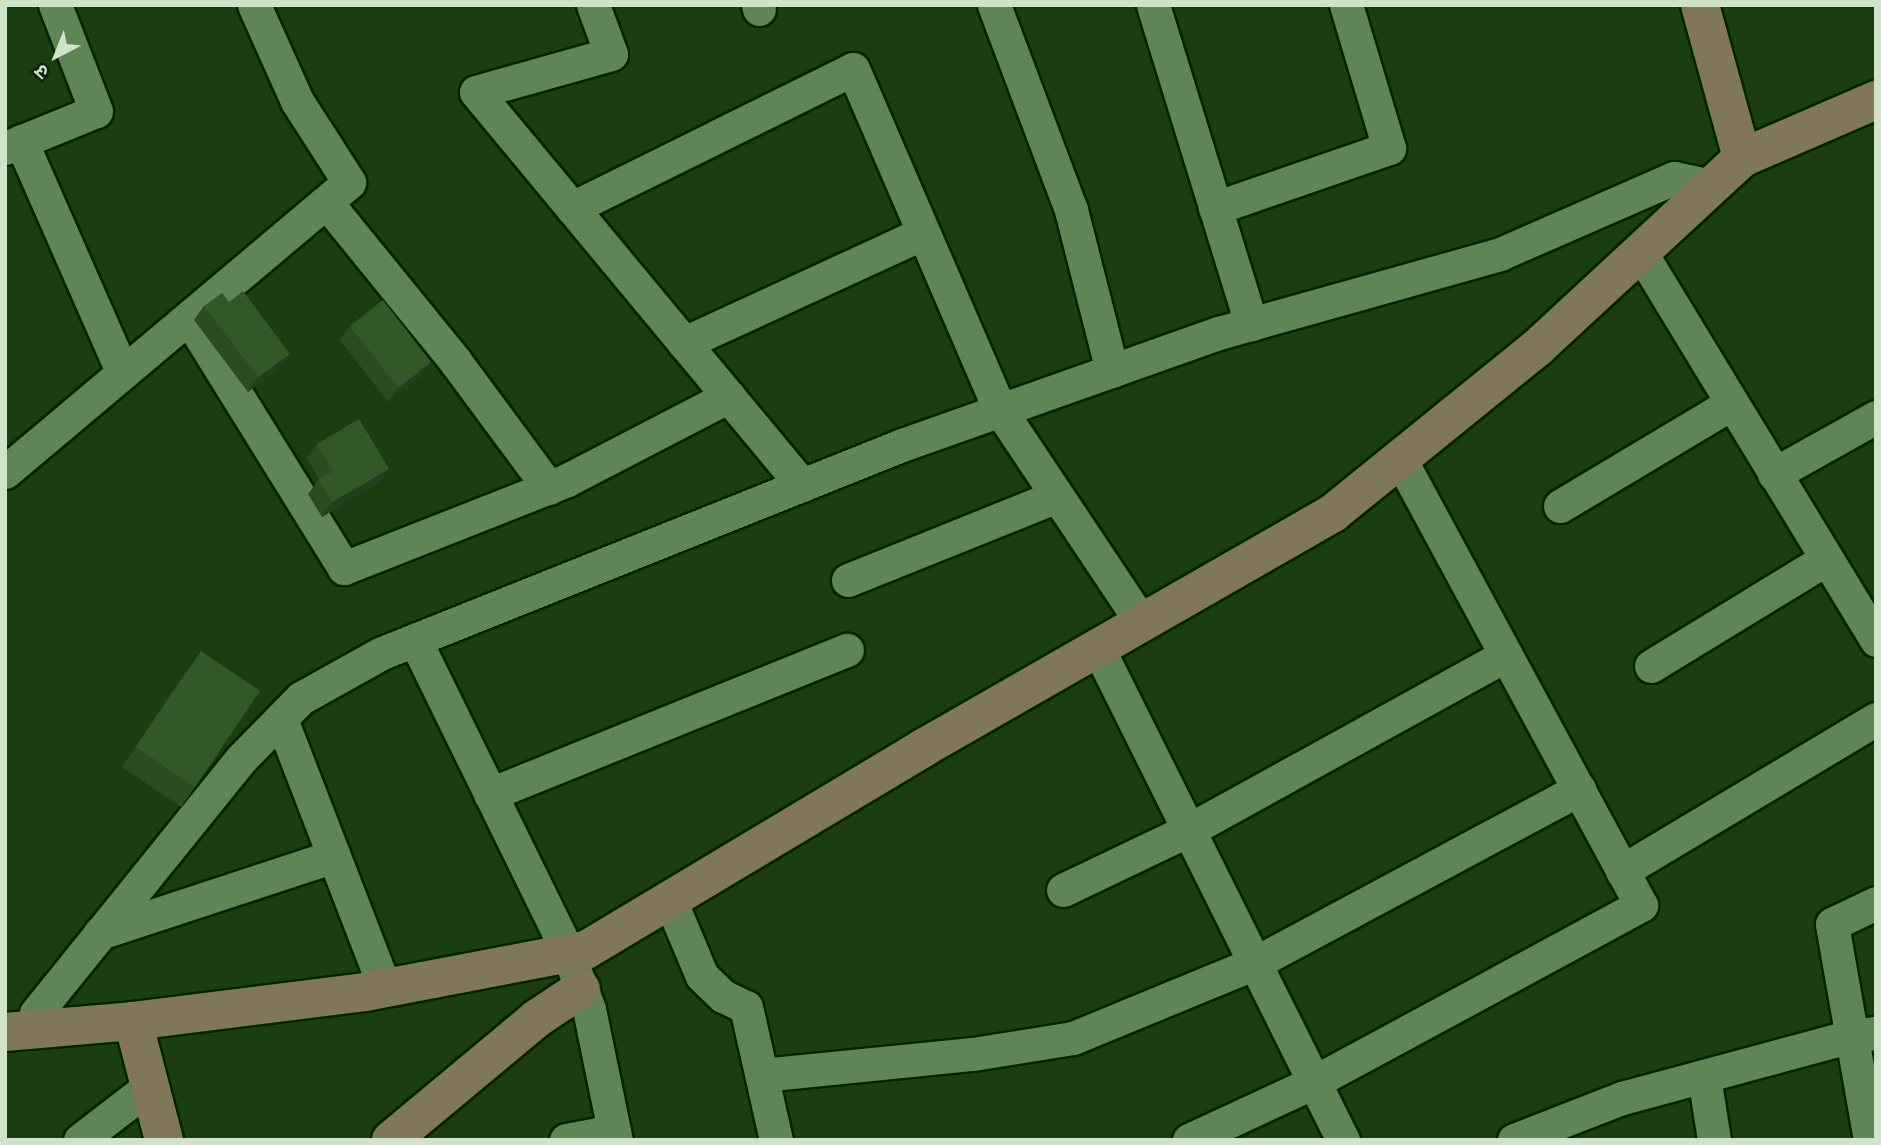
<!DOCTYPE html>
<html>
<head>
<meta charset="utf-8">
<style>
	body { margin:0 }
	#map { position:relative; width:1881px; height:1145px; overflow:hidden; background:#1b3d12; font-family:Rubik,"Noto Sans Devanagari",sans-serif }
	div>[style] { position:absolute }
	.roads { filter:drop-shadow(2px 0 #022300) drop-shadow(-2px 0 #022300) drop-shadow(0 2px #022300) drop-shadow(0 -2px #022300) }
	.street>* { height:33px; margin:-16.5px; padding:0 16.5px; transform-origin:16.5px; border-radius:16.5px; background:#5f8456 }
	.secondary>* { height:38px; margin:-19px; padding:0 19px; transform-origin:19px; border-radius:19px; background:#807658 }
	.wall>* { inset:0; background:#2b4c22 }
	.shaded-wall>* { inset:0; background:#233e1c }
	.building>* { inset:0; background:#325828 }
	span { translate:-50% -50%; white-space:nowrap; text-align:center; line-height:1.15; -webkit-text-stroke:5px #11200d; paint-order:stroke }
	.frame { position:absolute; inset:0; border:7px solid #cfe3ca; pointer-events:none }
	.north { position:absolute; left:21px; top:21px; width:70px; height:70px; -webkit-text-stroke:5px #11200d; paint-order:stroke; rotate:222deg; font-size:19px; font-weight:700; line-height:28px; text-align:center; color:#cfe3ca }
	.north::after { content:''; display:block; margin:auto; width:24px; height:32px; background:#cfe3ca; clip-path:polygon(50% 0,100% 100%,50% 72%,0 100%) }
</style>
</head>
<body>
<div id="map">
	<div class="roads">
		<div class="street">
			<div style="left:593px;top:5px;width:52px;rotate:69.8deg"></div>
			<div style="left:611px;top:54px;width:140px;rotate:164.3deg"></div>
			<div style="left:476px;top:92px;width:511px;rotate:50.32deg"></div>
			<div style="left:758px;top:5px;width:4px;rotate:76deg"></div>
			<div style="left:994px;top:5px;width:219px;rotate:69.4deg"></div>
			<div style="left:1071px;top:210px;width:166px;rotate:75.7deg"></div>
			<div style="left:1153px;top:5px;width:334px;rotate:72.9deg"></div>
			<div style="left:21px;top:141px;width:253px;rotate:66.3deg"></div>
			<div style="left:5px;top:148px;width:98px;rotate:-22.1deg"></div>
			<div style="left:96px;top:111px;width:114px;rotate:-111.1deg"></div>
			<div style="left:326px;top:202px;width:205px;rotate:50.9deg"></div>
			<div style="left:455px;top:361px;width:158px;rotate:53.5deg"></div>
			<div style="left:572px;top:208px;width:313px;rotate:-26.3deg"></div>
			<div style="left:853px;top:69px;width:371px;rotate:66.7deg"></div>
			<div style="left:1000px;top:410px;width:256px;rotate:56.3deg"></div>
			<div style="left:1215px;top:208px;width:184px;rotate:-19deg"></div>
			<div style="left:1389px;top:148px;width:149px;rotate:-106.7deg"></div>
			<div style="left:1641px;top:253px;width:453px;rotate:58.7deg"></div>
			<div style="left:189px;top:318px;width:294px;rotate:58.2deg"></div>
			<div style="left:344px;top:568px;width:240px;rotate:-21.5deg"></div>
			<div style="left:567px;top:480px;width:182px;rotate:-27.4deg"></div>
			<div style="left:684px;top:343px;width:263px;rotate:-24.7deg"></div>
			<div style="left:5px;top:472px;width:450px;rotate:-40.1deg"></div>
			<div style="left:349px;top:182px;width:96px;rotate:-122.7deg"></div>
			<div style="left:297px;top:101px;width:105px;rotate:-114.1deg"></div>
			<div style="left:1774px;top:474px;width:117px;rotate:-29.2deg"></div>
			<div style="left:1560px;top:506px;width:200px;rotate:-30.9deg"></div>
			<div style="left:848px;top:580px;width:225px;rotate:-21.9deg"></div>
			<div style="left:415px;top:640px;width:348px;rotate:63.9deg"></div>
			<div style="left:568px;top:953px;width:60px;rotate:69.4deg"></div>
			<div style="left:589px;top:1009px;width:134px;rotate:78.4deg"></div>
			<div style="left:1098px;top:648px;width:550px;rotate:63.53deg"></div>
			<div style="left:1651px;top:666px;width:205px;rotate:-31.4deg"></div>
			<div style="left:281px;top:719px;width:288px;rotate:68.9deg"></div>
			<div style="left:490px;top:794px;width:385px;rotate:-22deg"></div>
			<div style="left:1622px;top:871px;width:296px;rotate:-30.9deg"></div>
			<div style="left:1063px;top:890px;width:140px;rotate:-25.5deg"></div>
			<div style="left:1189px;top:830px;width:362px;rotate:-28.9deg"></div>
			<div style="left:670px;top:900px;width:82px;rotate:67.2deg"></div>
			<div style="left:702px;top:976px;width:29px;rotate:44deg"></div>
			<div style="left:723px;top:996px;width:25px;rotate:26deg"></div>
			<div style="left:746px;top:1007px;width:136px;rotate:77.3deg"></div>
			<div style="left:100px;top:933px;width:246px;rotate:-18.2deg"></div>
			<div style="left:40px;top:1029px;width:16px;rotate:-104deg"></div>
			<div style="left:36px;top:1013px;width:326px;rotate:-51.1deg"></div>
			<div style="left:241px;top:759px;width:86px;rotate:-45.5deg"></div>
			<div style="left:301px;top:698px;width:93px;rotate:-29.1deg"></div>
			<div style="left:382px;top:653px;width:560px;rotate:-21.8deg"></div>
			<div style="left:902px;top:445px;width:336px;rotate:-19.5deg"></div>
			<div style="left:1219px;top:333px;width:292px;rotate:-15.7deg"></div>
			<div style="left:1500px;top:254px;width:190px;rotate:-23.6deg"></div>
			<div style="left:1674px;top:178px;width:40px;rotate:12deg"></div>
			<div style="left:762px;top:1075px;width:212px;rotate:-5.7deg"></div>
			<div style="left:973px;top:1054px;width:101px;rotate:-9.1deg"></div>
			<div style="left:1073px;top:1038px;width:197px;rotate:-22.4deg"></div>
			<div style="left:1255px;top:963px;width:368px;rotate:-28.2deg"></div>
			<div style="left:1704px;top:1076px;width:65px;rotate:81.1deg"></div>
			<div style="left:80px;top:1140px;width:88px;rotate:-37.6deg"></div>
			<div style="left:566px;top:1140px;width:49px;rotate:-10.6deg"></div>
			<div style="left:1189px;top:1140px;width:138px;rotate:-24.9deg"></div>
			<div style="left:1314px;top:1082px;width:372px;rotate:-28.4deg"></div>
			<div style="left:1641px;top:905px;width:507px;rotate:-118.38deg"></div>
			<div style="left:1514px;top:1140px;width:116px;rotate:-21.3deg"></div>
			<div style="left:1622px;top:1098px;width:237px;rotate:-15.1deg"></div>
			<div style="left:1851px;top:1036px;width:25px;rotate:-7deg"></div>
			<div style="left:1870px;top:1140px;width:219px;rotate:-100deg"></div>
			<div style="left:1832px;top:924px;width:49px;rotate:-25.5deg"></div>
		</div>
		<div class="secondary">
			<div style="left:1700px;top:5px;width:159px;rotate:74.6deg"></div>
			<div style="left:133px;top:1021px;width:123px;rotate:75.4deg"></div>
			<div style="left:5px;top:1032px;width:128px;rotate:-4.9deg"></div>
			<div style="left:133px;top:1021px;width:234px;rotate:-7.1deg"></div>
			<div style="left:365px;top:992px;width:225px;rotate:-10.8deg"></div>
			<div style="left:586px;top:950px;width:393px;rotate:-30.9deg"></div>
			<div style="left:923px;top:748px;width:473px;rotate:-29.8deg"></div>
			<div style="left:1333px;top:513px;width:264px;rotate:-39deg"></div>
			<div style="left:1538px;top:347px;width:278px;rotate:-42.8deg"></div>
			<div style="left:1742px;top:158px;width:146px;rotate:-23.4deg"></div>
			<div style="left:391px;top:1140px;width:189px;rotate:-39.8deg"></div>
			<div style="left:536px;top:1019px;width:54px;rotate:-33.7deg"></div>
		</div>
	</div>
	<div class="wall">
		<div style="clip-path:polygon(229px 302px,290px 354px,280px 368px,248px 392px,194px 320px,204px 306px)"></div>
		<div style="clip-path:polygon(350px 326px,421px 376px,388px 402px,340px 340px)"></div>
		<div style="clip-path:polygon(317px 444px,379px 483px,322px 517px,308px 494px,319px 479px,307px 458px)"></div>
		<div style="clip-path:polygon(186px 671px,195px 787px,181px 807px,122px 767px)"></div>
	</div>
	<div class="shaded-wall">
		<div style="clip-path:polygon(290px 354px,280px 368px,248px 392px,258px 377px)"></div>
		<div style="clip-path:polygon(431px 362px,421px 376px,388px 402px,398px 388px)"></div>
		<div style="clip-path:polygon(389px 469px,379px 483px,322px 517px,332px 502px)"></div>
	</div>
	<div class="building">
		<div style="clip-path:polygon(243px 291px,290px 354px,258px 377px,204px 306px,222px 293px,229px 302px)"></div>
		<div style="clip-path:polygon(383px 300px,431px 362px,398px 388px,350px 326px)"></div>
		<div style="clip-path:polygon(359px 419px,389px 469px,332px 502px,318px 480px,333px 471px,317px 444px)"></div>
		<div style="clip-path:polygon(201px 651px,260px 691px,195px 787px,136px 747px)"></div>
	</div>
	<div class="frame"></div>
	<div class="north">उ</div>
</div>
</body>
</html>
